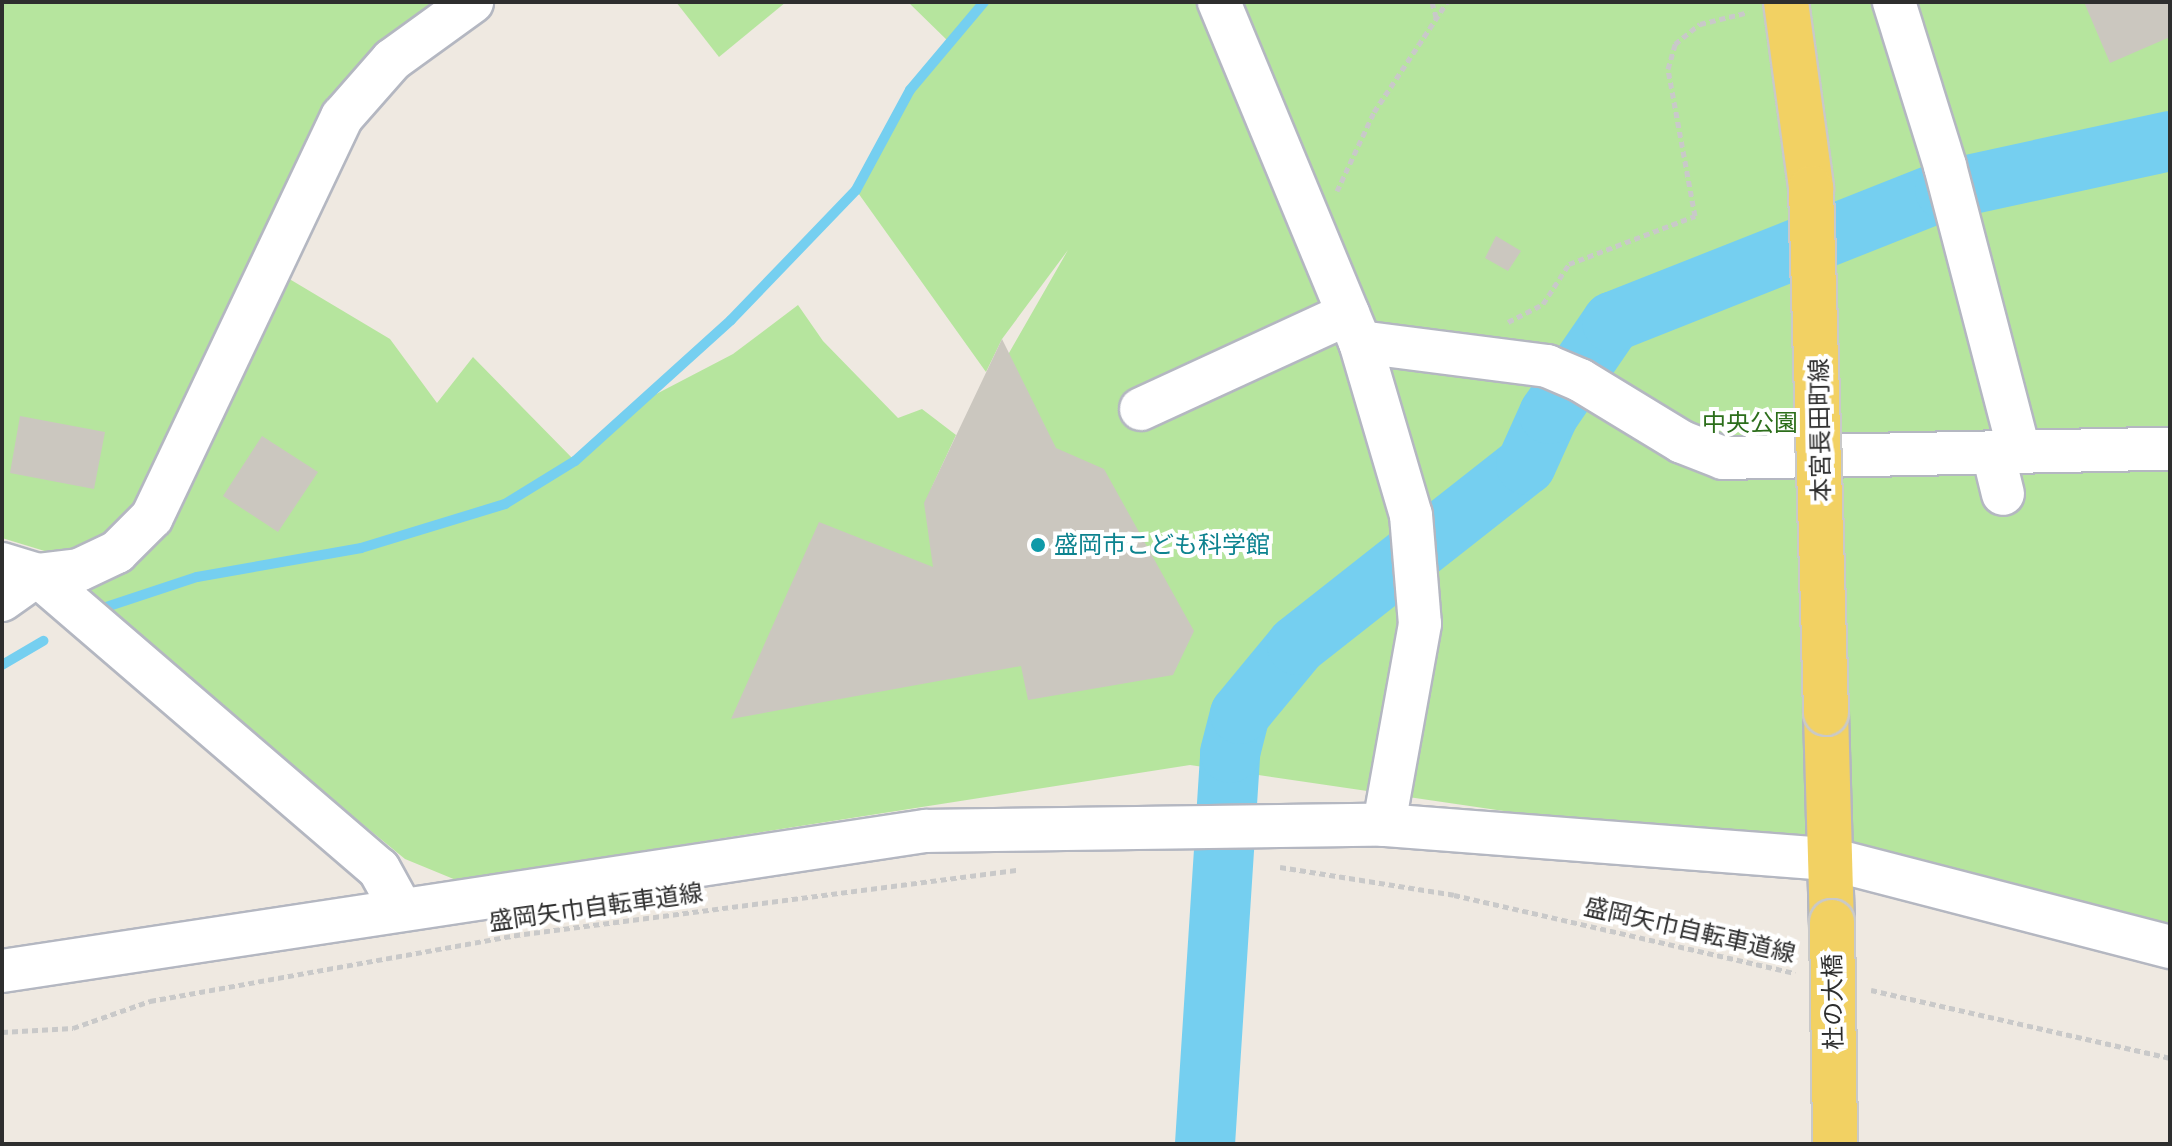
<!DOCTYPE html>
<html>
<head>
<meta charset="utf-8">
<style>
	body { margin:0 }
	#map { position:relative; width:2172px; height:1146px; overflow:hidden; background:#efe9e1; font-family:"Asap Condensed","Noto Sans JP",sans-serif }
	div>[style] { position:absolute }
	.green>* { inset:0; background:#b6e59e }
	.stream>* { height:10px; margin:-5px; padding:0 5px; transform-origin:5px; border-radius:5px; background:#75cff0 }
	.river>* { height:60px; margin:-30px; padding:0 30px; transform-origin:30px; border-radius:30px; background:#75cff0 }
	.building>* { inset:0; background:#cbc7bf }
	.path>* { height:5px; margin-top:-2.5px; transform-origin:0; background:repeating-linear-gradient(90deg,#c9c9c9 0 6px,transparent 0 10px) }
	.roads { filter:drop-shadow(2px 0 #b4b7c1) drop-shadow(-2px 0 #b4b7c1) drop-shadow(0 2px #b4b7c1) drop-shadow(0 -2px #b4b7c1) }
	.minor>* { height:42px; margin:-21px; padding:0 21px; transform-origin:21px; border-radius:21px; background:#fff }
	.major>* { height:44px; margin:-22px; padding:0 22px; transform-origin:22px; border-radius:22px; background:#f2d163 }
	.bridges { filter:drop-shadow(2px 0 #c9c9c9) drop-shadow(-2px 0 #c9c9c9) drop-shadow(0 2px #c9c9c9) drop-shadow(0 -2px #c9c9c9) }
	.major-bridge>* { height:44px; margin:-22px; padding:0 22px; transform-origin:22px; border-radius:22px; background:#f2d163 }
	.dots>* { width:22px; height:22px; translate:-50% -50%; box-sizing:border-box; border:4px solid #fff; border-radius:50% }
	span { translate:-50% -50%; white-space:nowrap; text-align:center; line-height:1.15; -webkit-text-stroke:8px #fff; paint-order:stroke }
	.park-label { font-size:24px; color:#2c6e1b }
	.street-label { font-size:24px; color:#2e2e2e }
	.culture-label { font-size:24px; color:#0d838f }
	.left { translate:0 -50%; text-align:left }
	.frame { position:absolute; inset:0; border:4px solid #2e2e2e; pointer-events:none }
</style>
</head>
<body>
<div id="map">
	<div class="green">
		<div style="clip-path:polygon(2px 2px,472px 2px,392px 60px,271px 268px,390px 339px,437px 403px,473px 357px,575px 461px,639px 403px,733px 354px,798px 305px,823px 341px,898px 418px,922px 409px,956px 435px,931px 489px,1068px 250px,1002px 339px,986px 372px,856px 190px,910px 90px,950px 43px,908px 2px,2170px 2px,2170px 947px,1830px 859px,1190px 765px,456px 880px,405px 859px,83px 595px,116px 553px,61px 556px,2px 538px)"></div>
		<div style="clip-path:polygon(676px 2px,786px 2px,719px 57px)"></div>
	</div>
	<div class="stream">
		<div style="left:97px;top:610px;width:105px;rotate:-18.3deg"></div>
		<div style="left:197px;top:577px;width:167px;rotate:-10deg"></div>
		<div style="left:361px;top:548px;width:151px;rotate:-17deg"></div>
		<div style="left:505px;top:504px;width:82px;rotate:-31.6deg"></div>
		<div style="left:575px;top:461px;width:210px;rotate:-42.1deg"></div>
		<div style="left:731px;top:320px;width:180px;rotate:-46.1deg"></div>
		<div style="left:856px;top:190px;width:114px;rotate:-61.6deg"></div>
		<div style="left:910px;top:90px;width:115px;rotate:-49.9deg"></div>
		<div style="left:2px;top:665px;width:48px;rotate:-30.3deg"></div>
	</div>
	<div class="river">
		<div style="left:1205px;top:1144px;width:392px;rotate:-86.3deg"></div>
		<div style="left:1230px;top:753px;width:40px;rotate:-75.6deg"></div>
		<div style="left:1240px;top:714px;width:89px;rotate:-50.4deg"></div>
		<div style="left:1297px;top:645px;width:291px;rotate:-38.2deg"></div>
		<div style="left:1526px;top:465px;width:56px;rotate:-65.7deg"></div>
		<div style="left:1549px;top:414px;width:112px;rotate:-55.6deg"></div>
		<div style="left:1612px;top:322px;width:358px;rotate:-21.6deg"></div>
		<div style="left:1945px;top:190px;width:230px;rotate:-12.3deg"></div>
	</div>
	<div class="building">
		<div style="clip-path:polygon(2084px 2px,2170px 2px,2170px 37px,2110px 63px)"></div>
		<div style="clip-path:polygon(1496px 236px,1521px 251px,1508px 271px,1485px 258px)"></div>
		<div style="clip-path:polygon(1002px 339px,1056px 448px,1104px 469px,1194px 631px,1173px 675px,1028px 700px,1021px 666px,731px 719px,819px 522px,933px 567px,924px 503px)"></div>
		<div style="clip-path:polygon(20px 416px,105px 432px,94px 489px,10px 473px)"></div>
		<div style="clip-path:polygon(262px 436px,318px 472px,278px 532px,223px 496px)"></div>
	</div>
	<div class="path">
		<div style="left:1432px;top:2px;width:16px;rotate:75deg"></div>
		<div style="left:1337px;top:191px;width:87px;rotate:-64.9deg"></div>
		<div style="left:1374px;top:112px;width:132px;rotate:-56.4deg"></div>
		<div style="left:1508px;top:322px;width:39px;rotate:-27deg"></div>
		<div style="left:1543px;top:304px;width:48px;rotate:-57deg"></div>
		<div style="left:1569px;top:264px;width:135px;rotate:-20.9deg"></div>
		<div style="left:1695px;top:216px;width:149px;rotate:-100.4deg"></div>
		<div style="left:1668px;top:69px;width:26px;rotate:-74deg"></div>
		<div style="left:1675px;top:44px;width:32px;rotate:-39deg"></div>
		<div style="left:1700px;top:24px;width:50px;rotate:-13.8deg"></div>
		<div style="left:1280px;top:867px;width:176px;rotate:9.1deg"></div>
		<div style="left:1454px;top:895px;width:350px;rotate:12.9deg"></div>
		<div style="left:1871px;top:990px;width:307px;rotate:12.8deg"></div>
		<div style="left:2px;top:1032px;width:71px;rotate:-3.2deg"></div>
		<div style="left:73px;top:1028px;width:82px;rotate:-19.3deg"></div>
		<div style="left:150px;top:1001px;width:380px;rotate:-10.2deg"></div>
		<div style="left:524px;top:934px;width:499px;rotate:-7.4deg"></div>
	</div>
	<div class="roads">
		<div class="minor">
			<div style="left:1219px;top:2px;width:368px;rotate:67.5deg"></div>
			<div style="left:1360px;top:342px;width:189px;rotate:7.3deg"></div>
			<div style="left:1547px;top:366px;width:36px;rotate:23deg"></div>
			<div style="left:1580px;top:380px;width:119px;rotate:31.3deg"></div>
			<div style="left:1682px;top:442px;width:44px;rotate:21.3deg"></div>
			<div style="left:1723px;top:458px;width:447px;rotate:-1.2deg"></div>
			<div style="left:1894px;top:2px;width:172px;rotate:72.7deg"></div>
			<div style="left:1945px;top:166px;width:294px;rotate:75.4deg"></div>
			<div style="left:1360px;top:342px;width:180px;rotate:73.6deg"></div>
			<div style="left:1411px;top:515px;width:109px;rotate:85.3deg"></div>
			<div style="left:1420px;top:624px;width:204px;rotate:100.2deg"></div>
			<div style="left:1141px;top:409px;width:228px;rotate:-24.7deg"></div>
			<div style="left:1993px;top:453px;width:42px;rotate:76.3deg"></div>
			<div style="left:2px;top:564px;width:37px;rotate:17deg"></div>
			<div style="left:37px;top:575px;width:451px;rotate:40.7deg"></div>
			<div style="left:379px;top:869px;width:43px;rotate:61.1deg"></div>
			<div style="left:2px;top:600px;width:43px;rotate:-35.5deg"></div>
			<div style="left:37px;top:575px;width:42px;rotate:-6.8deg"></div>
			<div style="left:79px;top:570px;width:42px;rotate:-25.3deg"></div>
			<div style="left:117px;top:552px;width:49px;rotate:-45deg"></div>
			<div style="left:152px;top:517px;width:443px;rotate:-64.6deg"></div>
			<div style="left:342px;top:117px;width:76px;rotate:-48.7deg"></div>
			<div style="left:392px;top:60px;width:99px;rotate:-35.9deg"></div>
			<div style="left:2px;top:971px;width:935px;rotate:-8.62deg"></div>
			<div style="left:926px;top:831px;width:458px;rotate:-0.8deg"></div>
			<div style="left:1384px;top:825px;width:447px;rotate:4.4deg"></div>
			<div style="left:1830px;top:859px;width:351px;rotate:14.5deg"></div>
		</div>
		<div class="major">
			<div style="left:1826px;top:713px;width:209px;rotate:88.4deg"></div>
		</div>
	</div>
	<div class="bridges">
		<div class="major-bridge">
			<div style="left:1786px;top:2px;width:188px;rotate:82.3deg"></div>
			<div style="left:1811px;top:188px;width:525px;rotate:88.36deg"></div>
			<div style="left:1832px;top:922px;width:222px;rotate:89.2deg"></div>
		</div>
	</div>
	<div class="dots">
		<div style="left:1038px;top:545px;background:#0f9aa8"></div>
	</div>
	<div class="park-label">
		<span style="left:1750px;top:423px">中央公園</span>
	</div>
	<div class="street-label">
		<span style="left:1820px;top:430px;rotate:-91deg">本宮長田町線</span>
		<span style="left:596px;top:907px;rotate:-8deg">盛岡矢巾自転車道線</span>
		<span style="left:1690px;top:930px;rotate:13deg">盛岡矢巾自転車道線</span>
		<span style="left:1833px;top:1002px;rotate:-91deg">杜の大橋</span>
	</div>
	<div class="culture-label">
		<span class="left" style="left:1054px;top:545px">盛岡市こども科学館</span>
	</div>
	<div class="frame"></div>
</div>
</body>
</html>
